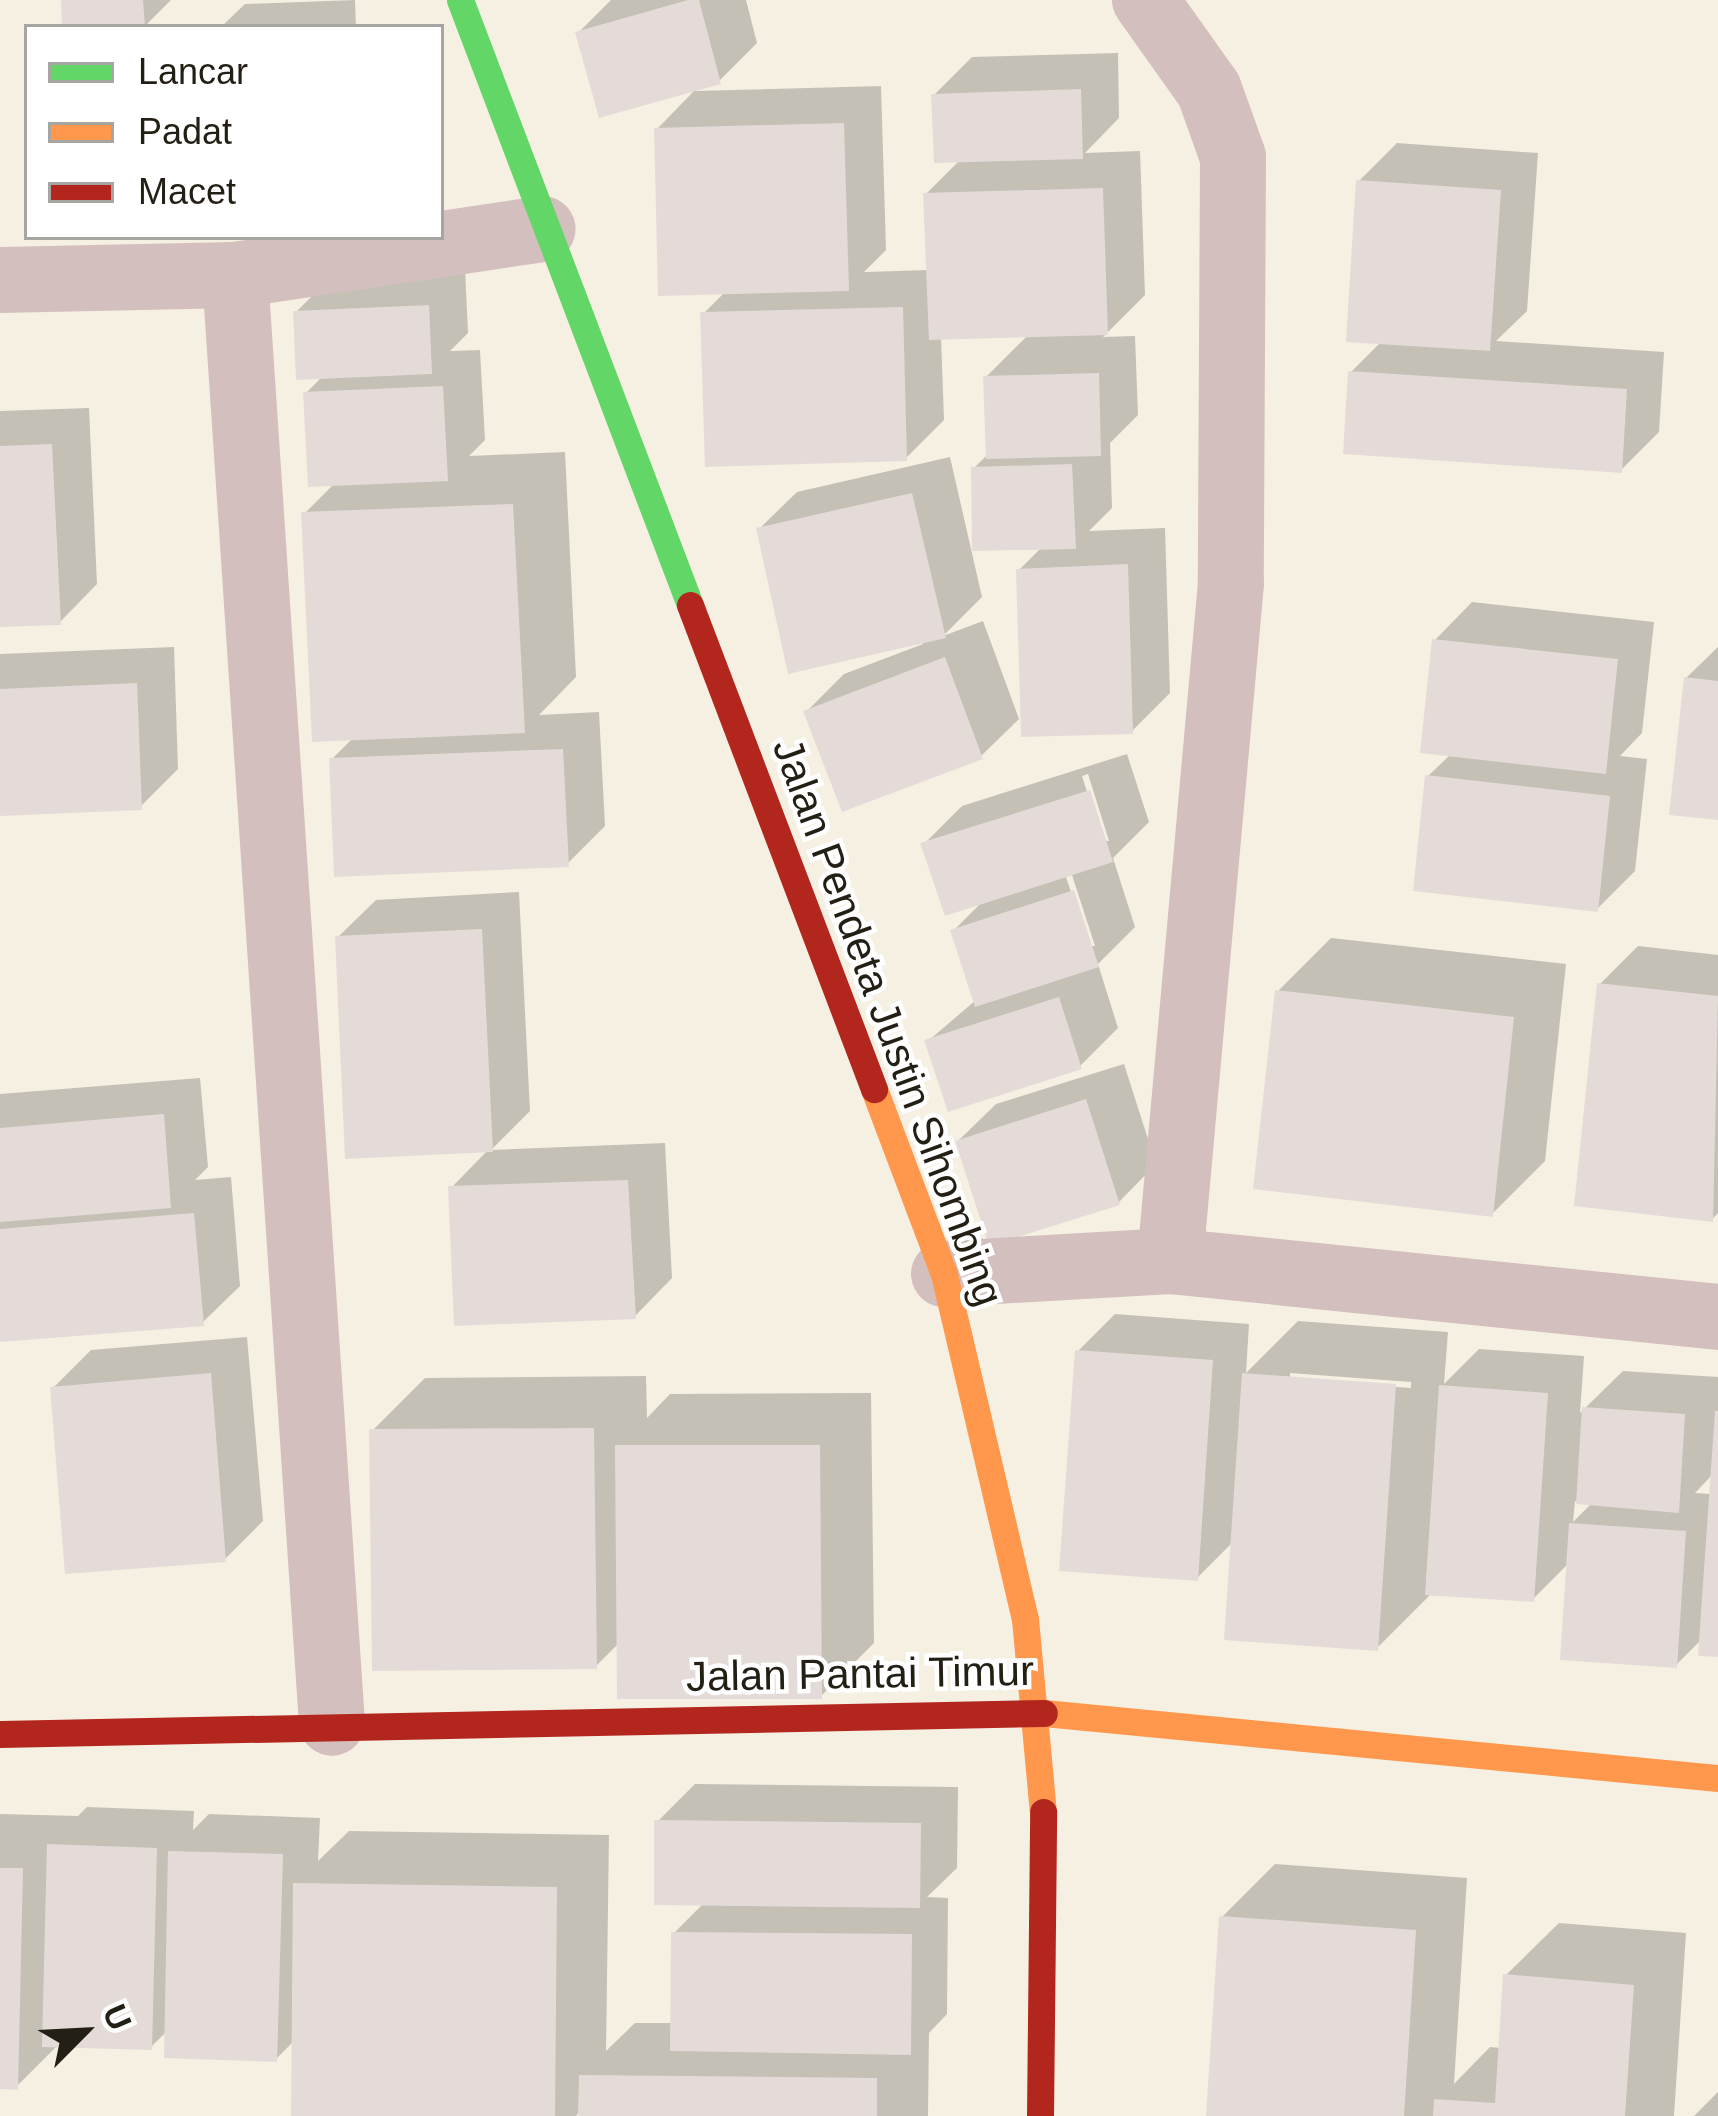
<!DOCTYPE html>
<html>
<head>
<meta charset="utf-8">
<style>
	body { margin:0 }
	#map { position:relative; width:1718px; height:2116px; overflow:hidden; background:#f6f0e3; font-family:Arial,sans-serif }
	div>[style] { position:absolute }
	.shadow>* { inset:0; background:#0003 }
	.building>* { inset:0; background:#e4dbd8 }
	.street>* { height:66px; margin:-33px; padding:0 33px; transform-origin:33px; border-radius:33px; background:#d4bfbf }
	.fast>* { height:27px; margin:-13.5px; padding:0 13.5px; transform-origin:13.5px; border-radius:13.5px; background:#63d668 }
	.slow>* { height:27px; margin:-13.5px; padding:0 13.5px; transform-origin:13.5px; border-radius:13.5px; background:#ff974d }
	.jam>* { height:27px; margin:-13.5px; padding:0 13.5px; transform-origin:13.5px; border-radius:13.5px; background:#b3261e }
	span { translate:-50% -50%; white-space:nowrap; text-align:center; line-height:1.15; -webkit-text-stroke:9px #fff; paint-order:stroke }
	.street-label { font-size:42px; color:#241f14 }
	.legend { position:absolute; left:24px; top:24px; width:420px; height:216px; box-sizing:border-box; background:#fff; border:3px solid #a7a5a1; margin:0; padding:15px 21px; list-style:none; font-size:36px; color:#241f14 }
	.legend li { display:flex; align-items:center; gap:24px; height:60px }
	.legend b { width:60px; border:3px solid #a7a5a1 }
	.north { position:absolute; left:24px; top:1972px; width:120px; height:120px; -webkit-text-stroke:9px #fff; paint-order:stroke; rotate:66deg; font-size:33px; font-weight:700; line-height:48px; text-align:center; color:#241f14 }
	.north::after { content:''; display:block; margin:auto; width:42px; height:54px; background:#241f14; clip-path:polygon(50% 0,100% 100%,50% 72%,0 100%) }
</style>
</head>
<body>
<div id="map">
	<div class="shadow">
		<div style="clip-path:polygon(64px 0,171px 0,144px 27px,65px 27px)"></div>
		<div style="clip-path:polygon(355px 0,356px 27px,221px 27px,245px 4px)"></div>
		<div style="clip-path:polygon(611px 0,746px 0,757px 43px,719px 81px,578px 33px)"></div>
		<div style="clip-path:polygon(1118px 53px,1119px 118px,1085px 153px,1140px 151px,1145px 295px,1103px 337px,1135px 336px,1138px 415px,1110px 443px,1112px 508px,1089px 531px,1165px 528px,1170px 693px,1132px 731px,1019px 570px,1043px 546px,974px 468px,989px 453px,986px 377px,1028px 335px,941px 337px,944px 420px,906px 458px,703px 314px,725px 292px,657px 129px,694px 91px,881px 86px,886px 250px,864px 272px,929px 270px,926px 194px,961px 159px,934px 95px,972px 57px)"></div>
		<div style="clip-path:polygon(1397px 143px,1538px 153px,1527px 311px,1496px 341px,1664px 352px,1659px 432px,1621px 470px,1351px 372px,1382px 341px,1359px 181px)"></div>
		<div style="clip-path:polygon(465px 268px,468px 333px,450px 351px,480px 350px,485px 440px,469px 456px,565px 452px,576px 677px,539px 715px,599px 712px,605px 826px,567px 864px,332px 759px,354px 737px,305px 513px,335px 483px,306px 393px,324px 375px,296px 312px,334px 274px)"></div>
		<div style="clip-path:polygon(89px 408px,97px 584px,60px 622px,0 624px,0 411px)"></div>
		<div style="clip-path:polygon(950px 457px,982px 597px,943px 636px,983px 621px,1019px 719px,981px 756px,806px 712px,844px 674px,923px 644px,759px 529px,797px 492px)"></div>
		<div style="clip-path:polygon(1472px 602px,1654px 622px,1642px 733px,1620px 756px,1647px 759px,1635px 871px,1597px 909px,1428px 776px,1451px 754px,1435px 640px)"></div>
		<div style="clip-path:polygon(174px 647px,178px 769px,140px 807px,0 813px,0 654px)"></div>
		<div style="clip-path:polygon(1718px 647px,1718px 817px,1686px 678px)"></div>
		<div style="clip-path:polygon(evenodd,1127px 754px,1149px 822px,1113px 858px,1135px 927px,1098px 964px,1118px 1028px,1080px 1066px,928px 1041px,976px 1000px,953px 931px,983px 901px,924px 844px,962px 806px,1127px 754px,1088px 774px,1109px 841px,1103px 841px,1082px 776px,1088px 774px,1127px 754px,1072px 875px,1095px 946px,1089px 946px,1066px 877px,1072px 875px)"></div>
		<div style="clip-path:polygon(519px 892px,530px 1111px,491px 1150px,665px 1143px,672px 1278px,635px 1316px,451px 1188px,489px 1149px,338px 937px,376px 900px)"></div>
		<div style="clip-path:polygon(1331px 938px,1566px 964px,1545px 1161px,1492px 1214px,1278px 991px)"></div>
		<div style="clip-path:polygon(1638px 946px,1718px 955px,1718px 1213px,1712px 1219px,1600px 984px)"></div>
		<div style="clip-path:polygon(1124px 1064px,1156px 1164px,1119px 1202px,958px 1141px,996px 1104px)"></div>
		<div style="clip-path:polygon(200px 1078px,208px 1167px,195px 1180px,231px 1177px,240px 1286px,202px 1323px,0 1339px,0 1094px)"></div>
		<div style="clip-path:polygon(evenodd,1115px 1314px,1249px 1324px,1246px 1373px,1298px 1321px,1448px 1332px,1444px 1384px,1479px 1349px,1584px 1356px,1580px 1413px,1623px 1371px,1718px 1377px,1718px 1654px,1702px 1639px,1676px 1665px,1569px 1563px,1533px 1599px,1430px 1595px,1377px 1648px,1234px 1541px,1197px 1578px,1078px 1351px,1115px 1314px,1290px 1373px,1411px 1382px,1411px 1388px,1290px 1379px,1290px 1373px,1115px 1314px,1713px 1474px,1712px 1494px,1695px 1493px,1713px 1474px,1115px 1314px,1575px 1501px,1593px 1502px,1573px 1522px,1575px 1501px)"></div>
		<div style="clip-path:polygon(247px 1337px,263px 1521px,225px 1559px,53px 1388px,91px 1350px)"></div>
		<div style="clip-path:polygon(646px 1376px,647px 1418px,670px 1394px,871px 1393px,874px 1643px,821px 1696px,620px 1642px,596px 1666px,372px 1431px,425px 1378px)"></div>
		<div style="clip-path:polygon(695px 1784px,958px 1787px,957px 1868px,927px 1897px,948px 1898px,947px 2014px,929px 2033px,928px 2116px,581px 2116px,581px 2110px,576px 2116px,294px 2116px,295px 2040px,276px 2059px,167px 2031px,151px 2047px,58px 2045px,16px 2087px,0 2086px,0 1814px,78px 1816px,87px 1807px,194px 1811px,193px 1830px,209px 1814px,320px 1818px,318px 1861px,349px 1831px,609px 1835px,606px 2051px,635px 2023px,673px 2023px,674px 1933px,704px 1903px,657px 1822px)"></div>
		<div style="clip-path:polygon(1275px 1864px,1467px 1878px,1454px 2084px,1490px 2047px,1502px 2048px,1506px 1975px,1559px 1923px,1686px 1933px,1674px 2116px,1209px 2116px,1222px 1917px)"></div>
		<div style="clip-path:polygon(1718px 2092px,1718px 2116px,1694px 2116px)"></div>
	</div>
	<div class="building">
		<div style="clip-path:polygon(61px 0,143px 0,145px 27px,62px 27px)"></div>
		<div style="clip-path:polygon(688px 0,699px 0,721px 84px,599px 118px,575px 32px)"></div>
		<div style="clip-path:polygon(1081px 89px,1083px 159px,934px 163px,931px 94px)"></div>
		<div style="clip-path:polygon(844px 123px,849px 291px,658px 296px,654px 128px)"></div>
		<div style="clip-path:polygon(1356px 180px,1501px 190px,1490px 351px,1346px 342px)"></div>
		<div style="clip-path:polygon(1103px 188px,1108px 335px,929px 340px,923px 193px)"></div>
		<div style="clip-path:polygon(429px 305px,432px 374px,296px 380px,293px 311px)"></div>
		<div style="clip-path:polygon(903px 307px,907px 461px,705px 467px,700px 312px)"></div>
		<div style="clip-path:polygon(1348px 371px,1627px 389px,1622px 473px,1343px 454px)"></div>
		<div style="clip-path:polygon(1099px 373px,1101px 456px,986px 459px,983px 376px)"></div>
		<div style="clip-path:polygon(443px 386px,448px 481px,308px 487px,303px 392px)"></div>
		<div style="clip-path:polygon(52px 444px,61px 625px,0 627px,0 446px)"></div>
		<div style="clip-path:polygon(1072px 464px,1076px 549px,972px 551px,971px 467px)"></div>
		<div style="clip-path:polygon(912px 493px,946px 638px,788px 674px,756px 528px)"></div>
		<div style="clip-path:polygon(513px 504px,525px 733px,312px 742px,301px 512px)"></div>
		<div style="clip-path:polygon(1128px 564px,1133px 734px,1021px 737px,1016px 569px)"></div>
		<div style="clip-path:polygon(1432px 639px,1618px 659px,1606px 774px,1420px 753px)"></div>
		<div style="clip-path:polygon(945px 657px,983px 759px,842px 812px,803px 711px)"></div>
		<div style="clip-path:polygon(1684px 677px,1718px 681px,1718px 820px,1669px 815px)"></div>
		<div style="clip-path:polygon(137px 683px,142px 810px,0 816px,0 689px)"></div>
		<div style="clip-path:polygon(563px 749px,569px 867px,334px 877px,329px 758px)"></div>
		<div style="clip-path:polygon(1425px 775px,1610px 796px,1598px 912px,1413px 891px)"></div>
		<div style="clip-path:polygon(1090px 790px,1113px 862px,945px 916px,920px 843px)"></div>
		<div style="clip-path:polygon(1074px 890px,1099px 967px,975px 1007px,950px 930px)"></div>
		<div style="clip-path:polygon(482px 929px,493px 1152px,345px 1159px,335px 936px)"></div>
		<div style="clip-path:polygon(1597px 983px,1718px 996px,1713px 1222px,1574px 1206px)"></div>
		<div style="clip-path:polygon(1275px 990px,1514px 1017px,1493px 1217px,1253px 1189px)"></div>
		<div style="clip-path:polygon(1059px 997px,1082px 1069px,948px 1112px,924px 1040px)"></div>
		<div style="clip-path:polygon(1086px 1099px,1120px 1205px,989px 1246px,955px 1141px)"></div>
		<div style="clip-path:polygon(164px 1114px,171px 1208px,0 1222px,0 1128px)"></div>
		<div style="clip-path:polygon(628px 1180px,636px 1319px,454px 1326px,448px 1186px)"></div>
		<div style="clip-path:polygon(194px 1213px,204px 1326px,0 1342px,0 1229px)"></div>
		<div style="clip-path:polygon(1075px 1350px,1213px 1360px,1198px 1581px,1059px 1571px)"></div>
		<div style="clip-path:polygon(211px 1373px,226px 1562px,65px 1574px,50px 1387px)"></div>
		<div style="clip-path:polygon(1242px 1373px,1396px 1384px,1378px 1651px,1224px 1640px)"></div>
		<div style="clip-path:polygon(1439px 1385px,1548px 1393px,1534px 1602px,1425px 1595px)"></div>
		<div style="clip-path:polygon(1582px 1407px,1685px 1414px,1679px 1513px,1576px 1504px)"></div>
		<div style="clip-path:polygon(1715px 1411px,1718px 1411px,1718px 1657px,1698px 1656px)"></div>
		<div style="clip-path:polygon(594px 1428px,597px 1669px,372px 1671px,369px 1429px)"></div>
		<div style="clip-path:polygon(615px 1445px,820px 1445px,822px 1699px,617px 1699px)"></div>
		<div style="clip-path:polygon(1569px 1523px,1686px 1531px,1677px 1668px,1560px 1660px)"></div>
		<div style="clip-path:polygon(654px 1820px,921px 1823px,920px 1908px,654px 1905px)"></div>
		<div style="clip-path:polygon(47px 1844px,157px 1848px,152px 2050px,42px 2047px)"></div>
		<div style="clip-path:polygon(168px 1851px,283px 1854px,277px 2062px,164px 2058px)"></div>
		<div style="clip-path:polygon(0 1868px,23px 1868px,18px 2090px,0 2089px)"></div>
		<div style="clip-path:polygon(293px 1883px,557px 1887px,555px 2116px,291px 2116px)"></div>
		<div style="clip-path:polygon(1219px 1916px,1416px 1930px,1404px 2116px,1206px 2116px)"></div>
		<div style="clip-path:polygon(671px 1932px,912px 1934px,911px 2055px,670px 2051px)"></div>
		<div style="clip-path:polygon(1503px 1974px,1634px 1985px,1625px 2116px,1433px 2116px,1434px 2099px,1495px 2103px)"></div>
		<div style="clip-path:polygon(579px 2075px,877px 2078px,877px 2116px,578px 2116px)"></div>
	</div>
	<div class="street">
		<div style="left:1145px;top:0;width:110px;rotate:54.6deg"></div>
		<div style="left:1209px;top:90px;width:71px;rotate:70.3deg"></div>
		<div style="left:1233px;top:157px;width:426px;rotate:90.3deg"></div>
		<div style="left:1231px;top:583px;width:681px;rotate:95.14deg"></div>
		<div style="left:235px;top:275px;width:1451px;rotate:86.17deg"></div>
		<div style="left:0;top:280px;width:235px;rotate:-1.2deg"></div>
		<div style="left:235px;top:275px;width:311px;rotate:-8.5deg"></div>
		<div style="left:944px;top:1274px;width:226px;rotate:-3.3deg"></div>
		<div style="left:1170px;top:1261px;width:551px;rotate:5.83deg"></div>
	</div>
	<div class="fast">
		<div style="left:460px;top:0;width:647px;rotate:69.18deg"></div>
	</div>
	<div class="slow">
		<div style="left:874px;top:1089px;width:198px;rotate:69.3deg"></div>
		<div style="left:944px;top:1274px;width:354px;rotate:76.8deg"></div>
		<div style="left:1025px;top:1619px;width:194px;rotate:84.7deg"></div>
		<div style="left:1044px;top:1713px;width:677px;rotate:5.51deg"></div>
	</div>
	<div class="jam">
		<div style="left:690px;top:605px;width:518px;rotate:69.18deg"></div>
		<div style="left:0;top:1734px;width:1044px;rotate:-1.15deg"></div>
		<div style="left:1040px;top:2116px;width:304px;rotate:-89.4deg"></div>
	</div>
	<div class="street-label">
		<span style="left:888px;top:1022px;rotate:70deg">Jalan Pendeta Justin Sihombing</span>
		<span style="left:860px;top:1674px;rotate:-1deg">Jalan Pantai Timur</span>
	</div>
	<ul class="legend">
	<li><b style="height:15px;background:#63d668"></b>Lancar</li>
	<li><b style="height:15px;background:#ff974d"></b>Padat</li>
	<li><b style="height:15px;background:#b3261e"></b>Macet</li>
	</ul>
	<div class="north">U</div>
</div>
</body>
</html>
